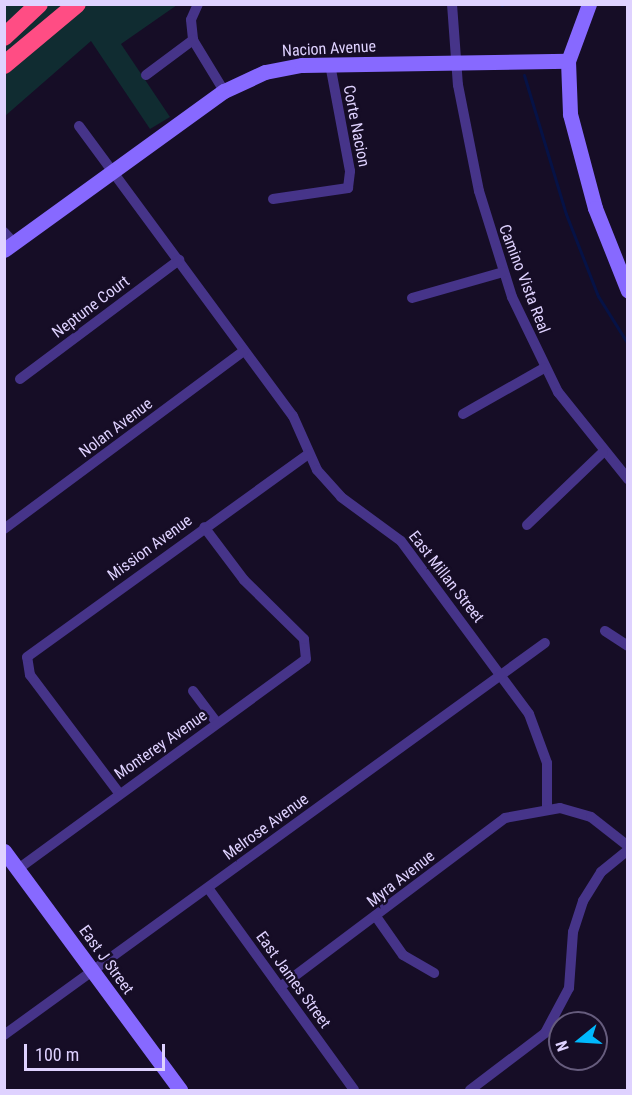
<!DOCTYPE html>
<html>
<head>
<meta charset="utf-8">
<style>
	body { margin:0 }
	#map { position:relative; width:632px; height:1095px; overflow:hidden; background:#160d26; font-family:"Roboto Condensed",sans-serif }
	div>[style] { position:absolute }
	.green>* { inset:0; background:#102c31 }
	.stream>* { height:3px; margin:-1.5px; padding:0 1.5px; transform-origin:1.5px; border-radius:1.5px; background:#061246 }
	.street>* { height:10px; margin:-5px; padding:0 5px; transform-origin:5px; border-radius:5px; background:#463489 }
	.secondary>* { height:15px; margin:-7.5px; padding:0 7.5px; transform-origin:7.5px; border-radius:7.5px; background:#8769ff }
	.highway>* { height:18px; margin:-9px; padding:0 9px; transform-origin:9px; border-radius:9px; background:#ff4d84 }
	span { translate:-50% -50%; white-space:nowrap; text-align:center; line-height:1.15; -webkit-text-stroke:5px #160d26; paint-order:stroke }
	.street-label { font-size:16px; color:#dfd2ff }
	.frame { position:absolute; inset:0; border:6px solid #dfd2ff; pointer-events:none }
	.north { position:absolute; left:548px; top:1011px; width:60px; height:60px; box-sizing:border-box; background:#160d26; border:2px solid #665c7d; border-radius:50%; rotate:252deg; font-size:16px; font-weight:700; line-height:24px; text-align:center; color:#dfd2ff }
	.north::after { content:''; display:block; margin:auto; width:21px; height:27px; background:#00b9fd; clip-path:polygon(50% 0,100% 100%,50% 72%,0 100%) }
	.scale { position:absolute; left:24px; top:1044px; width:141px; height:27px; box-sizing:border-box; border:3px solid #dfd2ff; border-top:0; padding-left:8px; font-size:18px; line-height:21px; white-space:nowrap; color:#dfd2ff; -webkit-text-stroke:4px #160d26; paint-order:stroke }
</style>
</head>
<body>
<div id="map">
	<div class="green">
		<div style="clip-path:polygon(5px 5px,177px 5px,121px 44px,170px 117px,150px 129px,91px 41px,5px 116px)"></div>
	</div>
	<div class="stream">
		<div style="left:502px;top:4px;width:1px;rotate:90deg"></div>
		<div style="left:524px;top:75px;width:145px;rotate:73.2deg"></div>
		<div style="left:566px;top:214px;width:88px;rotate:68.7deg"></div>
		<div style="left:598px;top:296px;width:57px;rotate:58deg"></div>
	</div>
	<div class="street">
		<div style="left:198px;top:4px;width:17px;rotate:114deg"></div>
		<div style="left:191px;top:20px;width:20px;rotate:84deg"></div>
		<div style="left:193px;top:40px;width:60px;rotate:58.7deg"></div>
		<div style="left:452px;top:4px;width:81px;rotate:85.8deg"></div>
		<div style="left:458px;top:85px;width:108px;rotate:78.8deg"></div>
		<div style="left:479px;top:191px;width:111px;rotate:72.7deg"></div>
		<div style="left:512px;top:297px;width:106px;rotate:64.2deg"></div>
		<div style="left:558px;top:392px;width:112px;rotate:51.2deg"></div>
		<div style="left:146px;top:75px;width:59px;rotate:-36.7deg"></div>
		<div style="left:79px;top:126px;width:360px;rotate:53.6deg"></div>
		<div style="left:293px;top:416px;width:59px;rotate:66deg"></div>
		<div style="left:317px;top:470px;width:36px;rotate:48deg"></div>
		<div style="left:341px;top:497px;width:74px;rotate:36.3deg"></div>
		<div style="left:401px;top:541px;width:215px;rotate:53.5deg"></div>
		<div style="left:529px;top:714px;width:52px;rotate:69.8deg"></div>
		<div style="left:547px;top:763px;width:45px;rotate:90deg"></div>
		<div style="left:273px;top:199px;width:76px;rotate:-8.3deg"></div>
		<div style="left:348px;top:188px;width:17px;rotate:-83deg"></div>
		<div style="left:350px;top:171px;width:109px;rotate:-100.6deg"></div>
		<div style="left:4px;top:232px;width:15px;rotate:48deg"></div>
		<div style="left:412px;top:298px;width:95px;rotate:-15.9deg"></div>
		<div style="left:20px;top:379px;width:199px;rotate:-36.8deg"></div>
		<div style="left:463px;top:414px;width:93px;rotate:-29.6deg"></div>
		<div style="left:527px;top:525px;width:105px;rotate:-43.8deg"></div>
		<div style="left:4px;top:529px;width:299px;rotate:-36.6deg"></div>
		<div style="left:605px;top:631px;width:27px;rotate:33deg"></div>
		<div style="left:193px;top:691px;width:40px;rotate:53deg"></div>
		<div style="left:119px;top:793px;width:148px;rotate:-127deg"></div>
		<div style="left:30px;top:675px;width:18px;rotate:-99deg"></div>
		<div style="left:27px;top:657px;width:347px;rotate:-35.8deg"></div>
		<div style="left:18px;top:869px;width:356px;rotate:-36.1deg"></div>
		<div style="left:306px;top:659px;width:20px;rotate:-96deg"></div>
		<div style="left:304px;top:639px;width:84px;rotate:-135.5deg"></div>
		<div style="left:244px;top:580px;width:66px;rotate:-127deg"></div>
		<div style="left:208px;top:888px;width:249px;rotate:54.1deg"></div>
		<div style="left:377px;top:918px;width:45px;rotate:54.9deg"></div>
		<div style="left:403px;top:955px;width:36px;rotate:30deg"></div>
		<div style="left:280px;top:987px;width:281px;rotate:-36.9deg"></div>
		<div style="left:505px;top:818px;width:56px;rotate:-10.3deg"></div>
		<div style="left:560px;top:808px;width:32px;rotate:16deg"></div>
		<div style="left:591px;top:817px;width:47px;rotate:38.1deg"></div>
		<div style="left:4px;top:1035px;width:668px;rotate:-35.93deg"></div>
		<div style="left:470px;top:1090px;width:94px;rotate:-37.2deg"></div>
		<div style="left:545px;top:1033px;width:51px;rotate:-61.9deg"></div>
		<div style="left:569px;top:988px;width:56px;rotate:-85.9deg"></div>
		<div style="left:573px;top:932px;width:33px;rotate:-72deg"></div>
		<div style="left:583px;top:901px;width:34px;rotate:-58deg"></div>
		<div style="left:601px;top:872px;width:35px;rotate:-39deg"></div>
	</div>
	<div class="secondary">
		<div style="left:589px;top:4px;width:61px;rotate:110.2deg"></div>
		<div style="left:568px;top:61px;width:53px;rotate:87.8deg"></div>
		<div style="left:570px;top:114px;width:97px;rotate:75.1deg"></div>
		<div style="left:595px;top:208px;width:89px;rotate:68.3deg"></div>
		<div style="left:4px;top:250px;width:271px;rotate:-35.9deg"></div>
		<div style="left:224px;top:91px;width:45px;rotate:-24.9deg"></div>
		<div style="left:265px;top:72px;width:38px;rotate:-11deg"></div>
		<div style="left:302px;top:65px;width:266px;rotate:-0.9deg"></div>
		<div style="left:4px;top:851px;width:297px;rotate:53.6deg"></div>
	</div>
	<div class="highway">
		<div style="left:4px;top:37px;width:48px;rotate:-43.3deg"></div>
		<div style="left:4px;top:65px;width:95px;rotate:-39.9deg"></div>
	</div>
	<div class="street-label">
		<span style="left:329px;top:49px;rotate:-3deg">Nacion Avenue</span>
		<span style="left:356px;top:126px;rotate:79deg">Corte Nacion</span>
		<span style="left:524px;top:279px;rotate:69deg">Camino Vista Real</span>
		<span style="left:91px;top:307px;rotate:-37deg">Neptune Court</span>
		<span style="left:116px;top:428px;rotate:-37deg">Nolan Avenue</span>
		<span style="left:150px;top:548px;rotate:-36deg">Mission Avenue</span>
		<span style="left:446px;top:577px;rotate:52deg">East Millan Street</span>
		<span style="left:161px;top:745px;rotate:-35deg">Monterey Avenue</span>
		<span style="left:266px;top:827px;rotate:-36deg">Melrose Avenue</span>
		<span style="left:401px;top:879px;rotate:-38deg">Myra Avenue</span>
		<span style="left:106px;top:960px;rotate:54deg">East J Street</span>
		<span style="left:293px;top:980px;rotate:54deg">East James Street</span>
	</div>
	<div class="frame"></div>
	<div class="north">N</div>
	<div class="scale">100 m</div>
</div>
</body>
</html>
